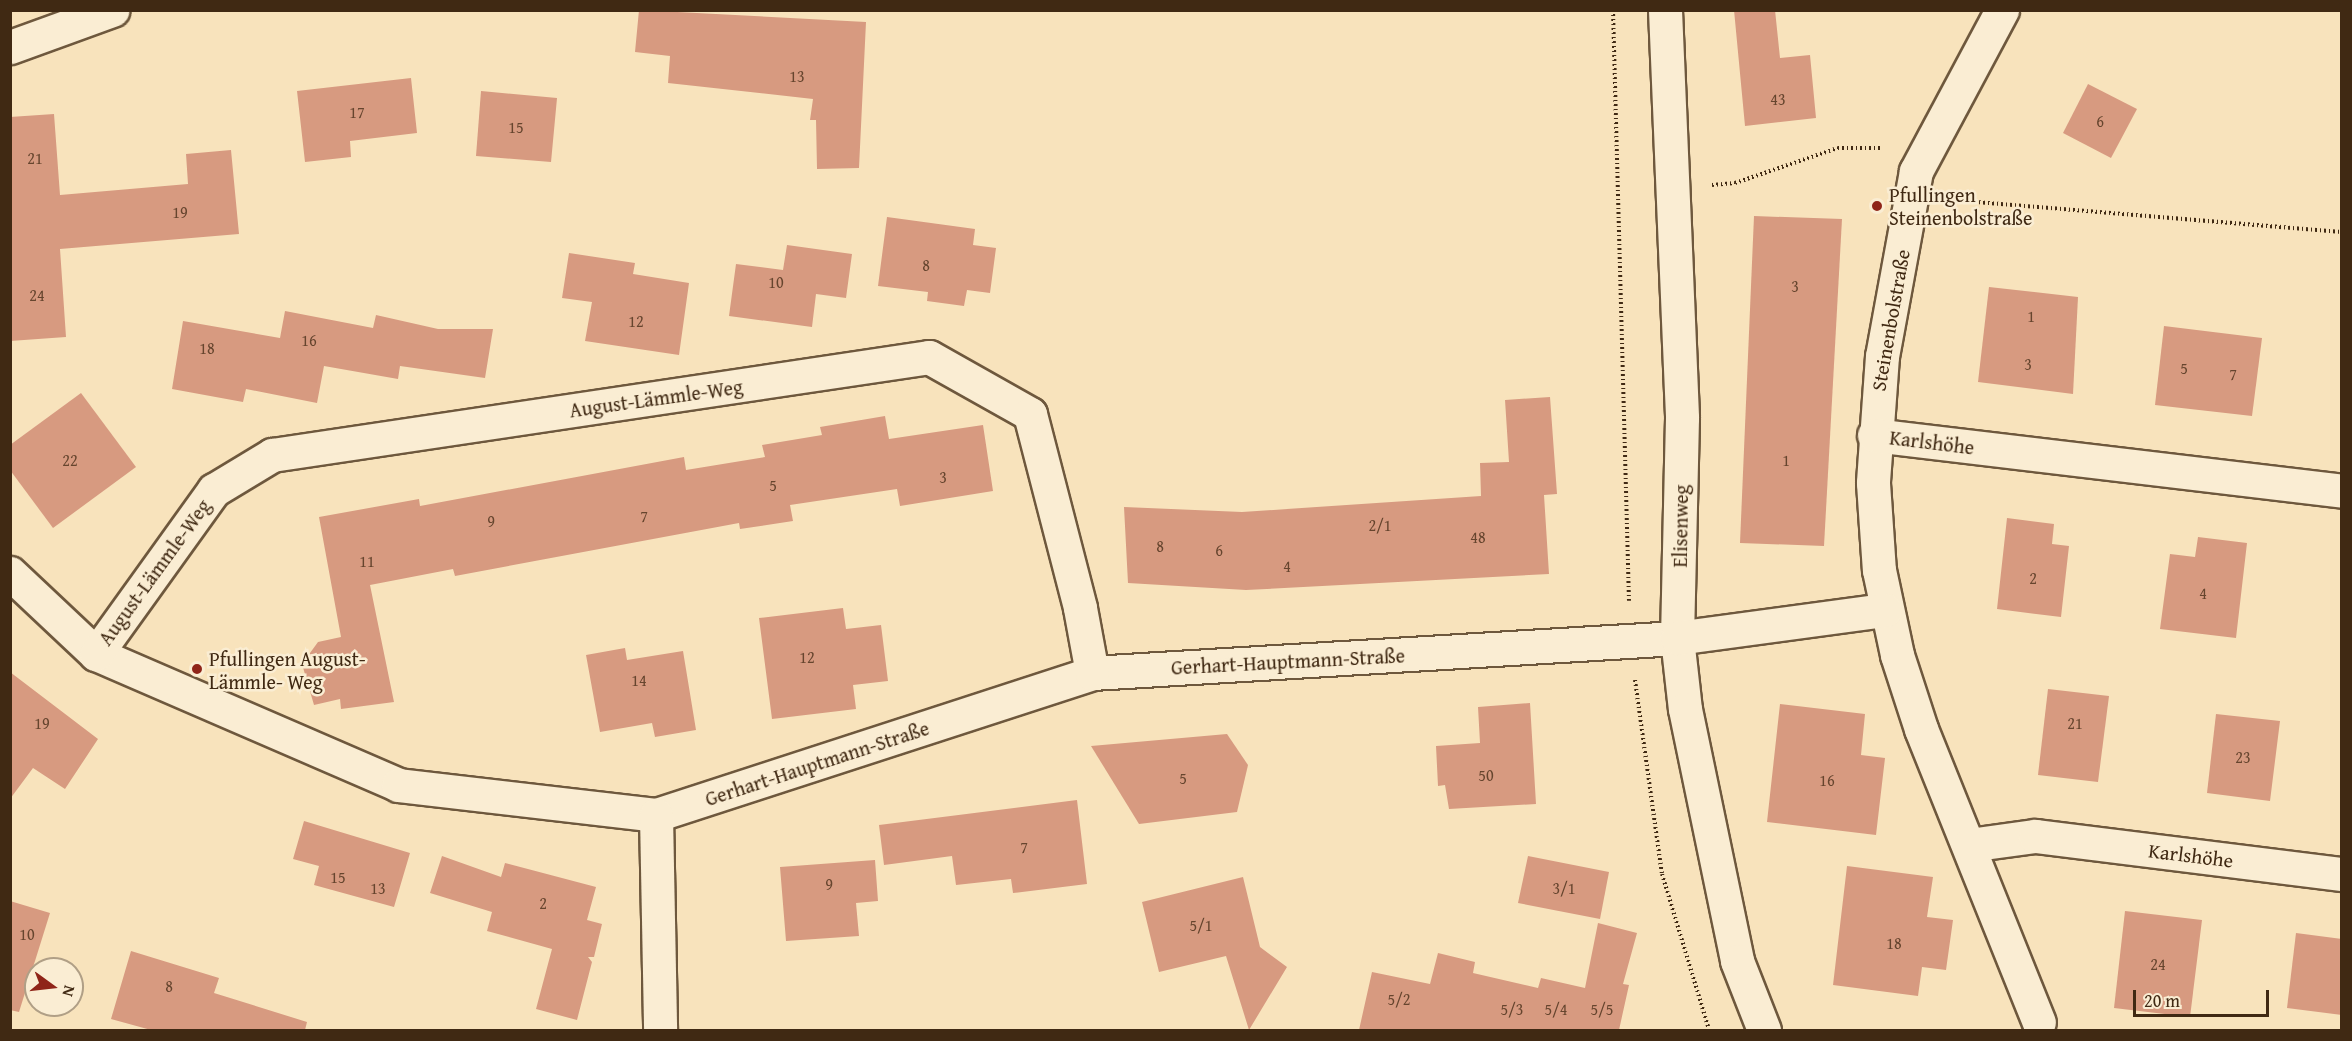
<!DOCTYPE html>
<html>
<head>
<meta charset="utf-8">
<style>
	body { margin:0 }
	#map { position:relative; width:2352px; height:1041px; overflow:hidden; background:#f8e3bc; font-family:"Gentium Book Plus",serif }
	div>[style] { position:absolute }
	.building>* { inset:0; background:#d79a80 }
	.path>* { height:4px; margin-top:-2px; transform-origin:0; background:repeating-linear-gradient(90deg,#402913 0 1.5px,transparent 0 4.5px) }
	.roads { filter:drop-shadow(2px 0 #6e583d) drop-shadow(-2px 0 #6e583d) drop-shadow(0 2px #6e583d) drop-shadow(0 -2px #6e583d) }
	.street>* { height:33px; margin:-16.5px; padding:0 16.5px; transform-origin:16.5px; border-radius:16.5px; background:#faedd3 }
	.dots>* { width:16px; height:16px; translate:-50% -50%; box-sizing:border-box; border:3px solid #faedd3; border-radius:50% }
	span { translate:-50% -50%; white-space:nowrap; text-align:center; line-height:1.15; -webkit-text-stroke:5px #faedd3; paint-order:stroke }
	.number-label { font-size:16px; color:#66452e }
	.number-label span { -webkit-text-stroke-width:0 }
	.poi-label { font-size:20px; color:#402913 }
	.left { translate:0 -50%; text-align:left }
	.street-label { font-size:20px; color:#402913 }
	.frame { position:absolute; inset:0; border:12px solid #402913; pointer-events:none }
	.north { position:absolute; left:24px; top:957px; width:60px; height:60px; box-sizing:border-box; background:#faedd3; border:2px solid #b09f86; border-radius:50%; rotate:105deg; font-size:16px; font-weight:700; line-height:24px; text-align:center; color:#402913 }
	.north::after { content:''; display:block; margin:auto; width:21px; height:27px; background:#8f2418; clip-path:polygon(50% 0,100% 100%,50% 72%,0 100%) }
	.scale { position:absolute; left:2133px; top:990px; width:136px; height:27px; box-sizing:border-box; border:3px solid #402913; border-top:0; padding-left:8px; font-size:18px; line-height:21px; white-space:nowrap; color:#402913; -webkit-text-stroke:4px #faedd3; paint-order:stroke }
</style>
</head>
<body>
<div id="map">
	<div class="building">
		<div style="clip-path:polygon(639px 10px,866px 22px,859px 168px,817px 169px,816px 120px,810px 120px,813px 99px,668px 83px,670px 56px,635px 52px)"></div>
		<div style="clip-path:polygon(1734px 10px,1775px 10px,1780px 58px,1810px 55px,1816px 118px,1745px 126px)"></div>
		<div style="clip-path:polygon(411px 78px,417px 133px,350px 141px,351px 157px,305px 162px,297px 91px)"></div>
		<div style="clip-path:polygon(2088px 84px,2137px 109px,2111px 158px,2063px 133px)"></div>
		<div style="clip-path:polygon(481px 91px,557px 98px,551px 162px,476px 156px)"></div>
		<div style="clip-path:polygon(54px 114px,60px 195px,188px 184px,186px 154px,231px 150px,239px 234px,60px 249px,66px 337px,10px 341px,10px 117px)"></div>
		<div style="clip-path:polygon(1754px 216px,1842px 219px,1824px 546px,1740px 543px)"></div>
		<div style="clip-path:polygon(887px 217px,975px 229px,973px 245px,996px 248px,990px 293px,967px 290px,964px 306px,927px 301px,928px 292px,878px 286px)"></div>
		<div style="clip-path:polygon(787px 245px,852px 254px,846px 298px,816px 294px,812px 327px,729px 316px,736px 264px,783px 270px)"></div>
		<div style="clip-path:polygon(569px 253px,635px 263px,633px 274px,689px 283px,679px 355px,585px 341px,592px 302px,562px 298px)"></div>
		<div style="clip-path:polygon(1989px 287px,2078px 297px,2073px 394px,1978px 382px)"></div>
		<div style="clip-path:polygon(285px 311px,373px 328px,376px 315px,438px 329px,493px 329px,485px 378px,400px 366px,398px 379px,324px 366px,317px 403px,246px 389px,243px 402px,172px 389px,183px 321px,280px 338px)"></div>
		<div style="clip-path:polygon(2164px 326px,2262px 338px,2252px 416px,2155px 405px)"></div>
		<div style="clip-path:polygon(81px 393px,136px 467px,53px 528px,10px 470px,10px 445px)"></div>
		<div style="clip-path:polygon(1550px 397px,1557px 494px,1544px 495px,1549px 574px,1246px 590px,1128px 583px,1124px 507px,1242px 512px,1481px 496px,1480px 463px,1509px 462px,1505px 400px)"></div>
		<div style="clip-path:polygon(885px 416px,889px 439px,983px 425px,993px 491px,900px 506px,897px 489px,790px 505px,793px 521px,740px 529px,739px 523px,455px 576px,453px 569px,370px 585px,394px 702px,341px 709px,340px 699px,314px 705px,302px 664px,318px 642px,341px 637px,319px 517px,419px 499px,420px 506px,684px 457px,686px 470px,765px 457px,762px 445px,822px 435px,820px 427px)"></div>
		<div style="clip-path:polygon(2007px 518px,2054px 524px,2052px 544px,2069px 546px,2061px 617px,1997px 609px)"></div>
		<div style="clip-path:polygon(2198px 537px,2247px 543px,2236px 638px,2160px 629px,2170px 554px,2195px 557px)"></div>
		<div style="clip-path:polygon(843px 608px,846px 629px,881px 625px,888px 681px,853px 685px,856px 709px,772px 719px,759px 618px)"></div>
		<div style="clip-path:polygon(625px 648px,627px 660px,683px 651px,696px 730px,655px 737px,652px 723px,600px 732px,586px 655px)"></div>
		<div style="clip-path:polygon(10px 672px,98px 739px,65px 789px,33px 768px,10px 799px)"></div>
		<div style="clip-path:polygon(2048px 689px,2109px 696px,2098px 782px,2038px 775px)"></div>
		<div style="clip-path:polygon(1530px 703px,1536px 804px,1449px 809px,1445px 785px,1438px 786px,1436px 746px,1480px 743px,1478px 707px)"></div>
		<div style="clip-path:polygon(1780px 704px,1865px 714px,1861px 755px,1885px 758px,1876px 835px,1767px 822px)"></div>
		<div style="clip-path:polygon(2216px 714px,2280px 721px,2270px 801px,2207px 793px)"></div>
		<div style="clip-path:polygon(1227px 734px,1248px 765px,1237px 812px,1139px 824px,1091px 746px)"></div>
		<div style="clip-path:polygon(1077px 800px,1087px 884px,1013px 893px,1011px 879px,956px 885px,952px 856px,884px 865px,879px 825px)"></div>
		<div style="clip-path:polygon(304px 821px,410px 853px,394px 907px,314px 885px,319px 866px,293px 859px)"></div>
		<div style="clip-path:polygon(442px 856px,501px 877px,505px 863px,596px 887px,587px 920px,602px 924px,594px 957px,588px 957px,592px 962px,577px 1020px,536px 1009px,552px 949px,487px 931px,492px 912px,430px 893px)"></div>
		<div style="clip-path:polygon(1528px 856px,1609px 872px,1600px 919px,1518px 903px)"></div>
		<div style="clip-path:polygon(875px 860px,878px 901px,856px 903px,859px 936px,786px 941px,780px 867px)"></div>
		<div style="clip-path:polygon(1847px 866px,1933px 877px,1927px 917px,1953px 920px,1946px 970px,1922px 967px,1918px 996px,1833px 985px)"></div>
		<div style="clip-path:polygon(1243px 877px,1260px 947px,1287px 967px,1249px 1030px,1226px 956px,1159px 972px,1142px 902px)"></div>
		<div style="clip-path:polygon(10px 901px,50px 913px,19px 1012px,10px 1010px)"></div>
		<div style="clip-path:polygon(2125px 911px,2202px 920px,2190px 1017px,2114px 1008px)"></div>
		<div style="clip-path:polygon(1598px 923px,1637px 933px,1623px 984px,1629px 985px,1619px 1030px,1359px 1030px,1372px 972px,1430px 984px,1438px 953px,1475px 962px,1473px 973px,1538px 988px,1541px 978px,1585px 988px)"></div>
		<div style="clip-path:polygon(2296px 933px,2342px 939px,2342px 1015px,2287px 1008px)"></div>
		<div style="clip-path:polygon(131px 951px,219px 978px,214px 993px,307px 1022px,305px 1030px,151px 1030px,111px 1019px)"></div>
	</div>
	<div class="path">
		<div style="left:1613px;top:10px;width:591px;rotate:88.45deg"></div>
		<div style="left:1712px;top:185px;width:23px;rotate:-5deg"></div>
		<div style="left:1735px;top:183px;width:109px;rotate:-18.8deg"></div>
		<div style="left:1838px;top:148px;width:43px"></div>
		<div style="left:1952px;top:200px;width:391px;rotate:4.7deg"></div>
		<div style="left:1635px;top:680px;width:196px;rotate:82.1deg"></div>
		<div style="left:1662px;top:874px;width:163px;rotate:73.2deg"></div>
	</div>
	<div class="roads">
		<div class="street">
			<div style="left:1665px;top:10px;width:408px;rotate:87.6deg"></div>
			<div style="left:1682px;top:418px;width:220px;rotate:91.3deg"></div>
			<div style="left:1677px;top:638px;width:71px;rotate:83.6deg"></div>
			<div style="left:1685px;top:709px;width:257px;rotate:78.3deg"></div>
			<div style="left:1737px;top:961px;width:74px;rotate:68.6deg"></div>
			<div style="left:2002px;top:10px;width:183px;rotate:118.1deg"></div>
			<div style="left:1916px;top:171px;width:188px;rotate:100.4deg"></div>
			<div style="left:1882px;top:356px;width:127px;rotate:94.1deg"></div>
			<div style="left:1873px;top:483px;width:87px;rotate:86.1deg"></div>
			<div style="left:1879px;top:570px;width:87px;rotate:78deg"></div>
			<div style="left:1897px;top:655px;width:78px;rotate:72deg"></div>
			<div style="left:1921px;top:729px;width:316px;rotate:68.1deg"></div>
			<div style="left:10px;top:47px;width:109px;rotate:-19.9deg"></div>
			<div style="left:1874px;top:435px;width:471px;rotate:6.8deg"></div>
			<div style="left:10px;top:573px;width:118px;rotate:43.3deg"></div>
			<div style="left:96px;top:654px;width:329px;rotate:23.4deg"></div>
			<div style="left:398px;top:785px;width:260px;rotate:6.6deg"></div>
			<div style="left:656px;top:815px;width:459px;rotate:-18deg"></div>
			<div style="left:1092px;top:673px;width:586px;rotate:-3.42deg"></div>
			<div style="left:1677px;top:638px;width:210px;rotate:-7.7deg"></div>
			<div style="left:96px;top:654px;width:202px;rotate:-54.3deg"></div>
			<div style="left:214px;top:490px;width:68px;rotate:-31.1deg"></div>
			<div style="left:272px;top:455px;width:664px;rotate:-8.48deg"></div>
			<div style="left:929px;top:357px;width:116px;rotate:29.4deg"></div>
			<div style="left:1030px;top:414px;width:200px;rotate:75.5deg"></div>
			<div style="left:1080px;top:608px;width:66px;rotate:79.5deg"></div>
			<div style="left:656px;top:815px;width:215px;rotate:88.9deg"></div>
			<div style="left:1969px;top:845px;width:67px;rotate:-7.8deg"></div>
			<div style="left:2035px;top:836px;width:309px;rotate:7.1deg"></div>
		</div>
	</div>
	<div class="dots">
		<div style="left:1877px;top:206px;background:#8f2418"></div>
		<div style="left:197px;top:669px;background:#8f2418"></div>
	</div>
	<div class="number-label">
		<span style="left:797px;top:76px">13</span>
		<span style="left:1778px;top:99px">43</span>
		<span style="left:357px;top:112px">17</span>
		<span style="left:2100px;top:121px">6</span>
		<span style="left:516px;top:127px">15</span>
		<span style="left:35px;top:158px">21</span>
		<span style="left:180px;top:212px">19</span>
		<span style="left:926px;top:265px">8</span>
		<span style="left:776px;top:282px">10</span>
		<span style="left:1795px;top:286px">3</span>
		<span style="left:37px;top:295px">24</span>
		<span style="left:2031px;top:316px">1</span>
		<span style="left:636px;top:321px">12</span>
		<span style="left:309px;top:340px">16</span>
		<span style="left:207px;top:348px">18</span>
		<span style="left:2028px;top:364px">3</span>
		<span style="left:2184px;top:368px">5</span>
		<span style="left:2233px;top:374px">7</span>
		<span style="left:70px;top:460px">22</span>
		<span style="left:1786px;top:460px">1</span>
		<span style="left:943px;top:477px">3</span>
		<span style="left:773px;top:485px">5</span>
		<span style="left:644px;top:516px">7</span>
		<span style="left:491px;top:521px">9</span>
		<span style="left:1380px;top:525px">2/1</span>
		<span style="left:1478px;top:537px">48</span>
		<span style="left:1160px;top:546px">8</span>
		<span style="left:1219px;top:550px">6</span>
		<span style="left:367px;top:561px">11</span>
		<span style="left:1287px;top:566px">4</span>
		<span style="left:2033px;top:578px">2</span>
		<span style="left:2203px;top:593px">4</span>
		<span style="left:807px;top:657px">12</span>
		<span style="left:639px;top:680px">14</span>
		<span style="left:42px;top:723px">19</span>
		<span style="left:2075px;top:723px">21</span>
		<span style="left:2243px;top:757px">23</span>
		<span style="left:1486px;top:775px">50</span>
		<span style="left:1183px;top:778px">5</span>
		<span style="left:1827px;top:780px">16</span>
		<span style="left:1024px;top:847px">7</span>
		<span style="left:338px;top:877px">15</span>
		<span style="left:829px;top:884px">9</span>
		<span style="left:378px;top:888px">13</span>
		<span style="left:1564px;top:888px">3/1</span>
		<span style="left:543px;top:903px">2</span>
		<span style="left:1201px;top:925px">5/1</span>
		<span style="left:27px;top:934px">10</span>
		<span style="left:1894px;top:943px">18</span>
		<span style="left:2158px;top:964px">24</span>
		<span style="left:169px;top:986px">8</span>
		<span style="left:1399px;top:999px">5/2</span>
		<span style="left:1512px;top:1009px">5/3</span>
		<span style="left:1556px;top:1009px">5/4</span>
		<span style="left:1602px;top:1009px">5/5</span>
	</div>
	<div class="poi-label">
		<span class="left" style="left:1889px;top:206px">Pfullingen<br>Steinenbolstraße</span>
		<span class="left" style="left:209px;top:670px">Pfullingen August-<br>Lämmle- Weg</span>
	</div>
	<div class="street-label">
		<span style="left:1890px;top:320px;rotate:-80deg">Steinenbolstraße</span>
		<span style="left:656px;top:398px;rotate:-8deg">August-Lämmle-Weg</span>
		<span style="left:1932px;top:442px;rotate:7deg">Karlshöhe</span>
		<span style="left:1680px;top:526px;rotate:-89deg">Elisenweg</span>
		<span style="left:154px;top:572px;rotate:-54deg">August-Lämmle-Weg</span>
		<span style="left:1288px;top:661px;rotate:-3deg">Gerhart-Hauptmann-Straße</span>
		<span style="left:817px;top:763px;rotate:-18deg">Gerhart-Hauptmann-Straße</span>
		<span style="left:2191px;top:855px;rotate:7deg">Karlshöhe</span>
	</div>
	<div class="frame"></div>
	<div class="north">N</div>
	<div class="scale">20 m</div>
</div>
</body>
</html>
